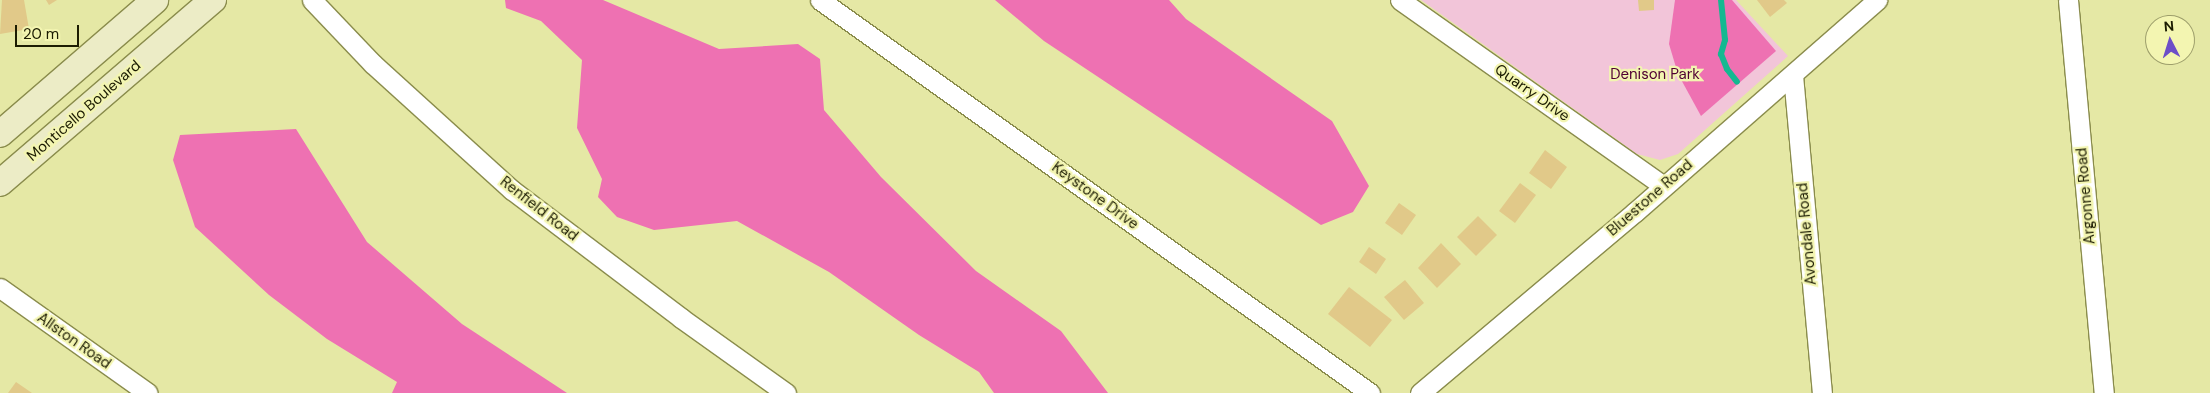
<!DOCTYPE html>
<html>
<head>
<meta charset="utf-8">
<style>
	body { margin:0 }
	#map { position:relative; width:2210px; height:393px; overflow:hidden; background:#e5e8a5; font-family:"DM Sans",sans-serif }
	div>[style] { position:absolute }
	.green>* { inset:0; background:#f2c5d9 }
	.forest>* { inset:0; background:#ee71b2 }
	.stream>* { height:6px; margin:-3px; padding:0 3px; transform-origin:3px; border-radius:3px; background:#14b991 }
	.building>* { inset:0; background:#e1c989 }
	.roads { filter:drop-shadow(1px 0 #8a8c4c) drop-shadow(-1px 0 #8a8c4c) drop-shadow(0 1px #8a8c4c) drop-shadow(0 -1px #8a8c4c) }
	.minor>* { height:19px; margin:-9.5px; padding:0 9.5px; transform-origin:9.5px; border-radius:9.5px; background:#fff }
	.secondary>* { height:26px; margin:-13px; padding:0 13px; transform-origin:13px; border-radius:13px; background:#ececc6 }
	span { translate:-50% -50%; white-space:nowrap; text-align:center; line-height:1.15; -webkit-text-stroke:4.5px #f3f5b1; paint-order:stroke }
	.park-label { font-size:15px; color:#500032 }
	.street-label { font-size:15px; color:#1c1c02 }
	.north { position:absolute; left:2145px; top:15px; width:50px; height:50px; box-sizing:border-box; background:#f3f5b1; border:1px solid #9d9e6b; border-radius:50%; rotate:355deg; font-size:14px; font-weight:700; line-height:20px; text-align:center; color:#1c1c02 }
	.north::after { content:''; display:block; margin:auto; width:18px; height:22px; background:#6c4ec8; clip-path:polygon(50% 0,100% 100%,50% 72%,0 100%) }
	.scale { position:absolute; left:15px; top:25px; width:64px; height:22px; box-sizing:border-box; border:2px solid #1c1c02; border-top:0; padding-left:6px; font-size:15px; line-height:18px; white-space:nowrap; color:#1c1c02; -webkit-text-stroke:4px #f3f5b1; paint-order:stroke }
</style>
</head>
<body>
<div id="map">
	<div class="green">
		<div style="clip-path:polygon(1421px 0,1736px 0,1788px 56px,1678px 154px,1660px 160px,1637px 154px)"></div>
	</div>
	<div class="forest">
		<div style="clip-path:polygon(505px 0,603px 0,719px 49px,798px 44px,820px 59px,824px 110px,881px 177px,976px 271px,1061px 331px,1108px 393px,994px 393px,979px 372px,919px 335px,829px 272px,737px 221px,654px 230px,617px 217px,598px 197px,602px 179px,577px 128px,582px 60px,541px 21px,506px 8px)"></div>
		<div style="clip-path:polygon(995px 0,1169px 0,1186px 19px,1332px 121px,1369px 186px,1353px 212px,1321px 225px,1044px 41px)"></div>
		<div style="clip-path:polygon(1675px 0,1732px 0,1776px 51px,1701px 116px,1678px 74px,1669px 44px)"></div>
		<div style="clip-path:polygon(296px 129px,367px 242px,462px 324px,567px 393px,392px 393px,397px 382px,327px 339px,269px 295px,195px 227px,173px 160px,180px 135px)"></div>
	</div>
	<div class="stream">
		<div style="left:1721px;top:0;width:40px;rotate:84.3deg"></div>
		<div style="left:1725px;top:40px;width:15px;rotate:106deg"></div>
		<div style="left:1721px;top:54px;width:16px;rotate:68deg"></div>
		<div style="left:1727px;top:69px;width:16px;rotate:52deg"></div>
	</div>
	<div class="building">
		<div style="clip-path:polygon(2px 0,24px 0,29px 29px,0 34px)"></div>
		<div style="clip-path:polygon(46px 0,57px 0,49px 5px)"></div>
		<div style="clip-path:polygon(1638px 0,1654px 0,1654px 10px,1639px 11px)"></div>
		<div style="clip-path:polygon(1757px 0,1784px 0,1787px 3px,1770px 17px)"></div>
		<div style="clip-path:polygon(1545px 150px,1567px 167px,1551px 189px,1529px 173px)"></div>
		<div style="clip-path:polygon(1520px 183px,1536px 195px,1515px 223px,1499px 211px)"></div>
		<div style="clip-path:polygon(1399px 203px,1416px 215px,1402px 235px,1385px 223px)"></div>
		<div style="clip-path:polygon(1478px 216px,1497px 235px,1476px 256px,1457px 237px)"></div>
		<div style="clip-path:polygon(1441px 243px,1461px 264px,1437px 288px,1418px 268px)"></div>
		<div style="clip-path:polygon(1369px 247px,1386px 259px,1376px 274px,1359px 262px)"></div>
		<div style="clip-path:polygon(1405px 280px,1424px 303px,1404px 320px,1384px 297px)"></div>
		<div style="clip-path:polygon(1349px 287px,1392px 320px,1370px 347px,1328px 314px)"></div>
		<div style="clip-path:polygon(16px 382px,32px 393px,8px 393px)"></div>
	</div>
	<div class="roads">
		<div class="minor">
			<div style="left:312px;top:0;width:88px;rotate:46.4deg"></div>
			<div style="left:373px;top:64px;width:188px;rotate:42.2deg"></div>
			<div style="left:512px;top:190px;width:212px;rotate:37.1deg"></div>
			<div style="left:681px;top:318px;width:129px;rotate:35.5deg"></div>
			<div style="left:820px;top:0;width:676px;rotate:35.55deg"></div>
			<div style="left:1400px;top:0;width:323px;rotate:35.2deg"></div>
			<div style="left:2068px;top:0;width:395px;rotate:84.8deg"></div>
			<div style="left:1793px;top:75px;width:319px;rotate:84.8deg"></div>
			<div style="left:0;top:288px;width:181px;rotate:35.4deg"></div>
			<div style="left:1420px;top:393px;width:281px;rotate:-40.1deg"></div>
			<div style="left:1635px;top:212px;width:322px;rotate:-41.2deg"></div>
		</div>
		<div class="secondary">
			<div style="left:0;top:134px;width:205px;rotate:-40.8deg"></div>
			<div style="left:0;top:183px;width:281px;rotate:-40.7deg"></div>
		</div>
	</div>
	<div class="park-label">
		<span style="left:1655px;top:75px">Denison Park</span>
	</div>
	<div class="street-label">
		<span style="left:1532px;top:93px;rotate:35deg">Quarry Drive</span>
		<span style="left:84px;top:111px;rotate:-41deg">Monticello Boulevard</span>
		<span style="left:1095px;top:196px;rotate:36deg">Keystone Drive</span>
		<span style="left:2086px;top:196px;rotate:-95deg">Argonne Road</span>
		<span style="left:1650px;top:198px;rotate:-41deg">Bluestone Road</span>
		<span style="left:539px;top:209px;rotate:38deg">Renfield Road</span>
		<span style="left:1807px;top:234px;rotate:-95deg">Avondale Road</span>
		<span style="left:74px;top:341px;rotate:35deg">Allston Road</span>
	</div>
	<div class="north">N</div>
	<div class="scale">20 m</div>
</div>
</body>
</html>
